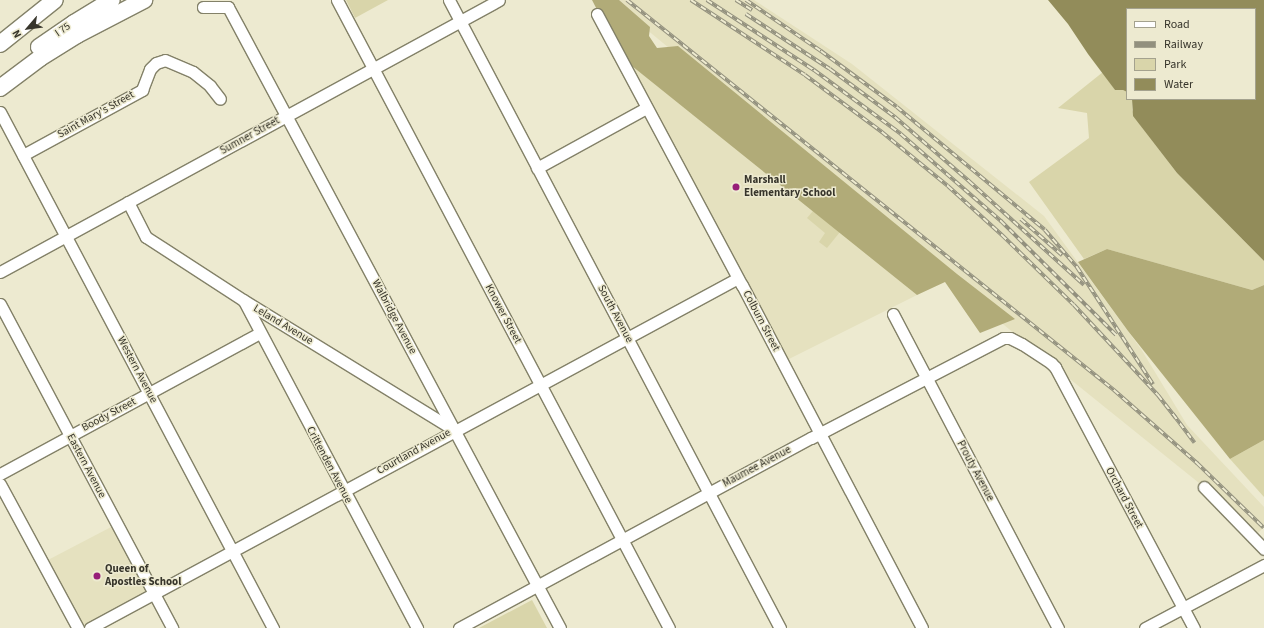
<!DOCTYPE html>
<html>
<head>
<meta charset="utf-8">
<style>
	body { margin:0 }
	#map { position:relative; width:1264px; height:628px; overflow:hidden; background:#edead0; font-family:"Source Sans 3",sans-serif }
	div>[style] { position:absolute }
	.built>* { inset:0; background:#e5e1bf }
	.green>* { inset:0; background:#d9d5aa }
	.forest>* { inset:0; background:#b1ab78 }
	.water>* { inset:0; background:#928c5a }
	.roads { filter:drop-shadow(1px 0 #838168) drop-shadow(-1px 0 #838168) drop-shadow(0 1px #838168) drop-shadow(0 -1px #838168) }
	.minor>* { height:11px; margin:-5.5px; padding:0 5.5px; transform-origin:5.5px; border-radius:5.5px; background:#fff }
	.highway>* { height:16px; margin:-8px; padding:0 8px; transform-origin:8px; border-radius:8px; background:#fff }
	.rail>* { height:3.5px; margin-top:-1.75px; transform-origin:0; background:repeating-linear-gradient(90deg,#edead0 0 6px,#92907e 0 12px); box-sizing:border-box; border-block:1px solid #92907e }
	.dots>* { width:11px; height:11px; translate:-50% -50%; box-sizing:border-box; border:2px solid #edead0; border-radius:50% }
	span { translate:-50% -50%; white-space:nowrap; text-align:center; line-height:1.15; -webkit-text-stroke:3px #edead0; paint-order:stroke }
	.street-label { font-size:11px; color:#37352b }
	.poi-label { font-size:11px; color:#37352b; font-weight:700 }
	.left { translate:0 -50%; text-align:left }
	.legend { position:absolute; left:1126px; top:8px; width:130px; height:92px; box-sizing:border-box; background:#edead0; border:1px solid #a4a28e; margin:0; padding:5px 7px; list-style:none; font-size:12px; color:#37352b }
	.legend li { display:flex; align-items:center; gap:8px; height:20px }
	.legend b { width:20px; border:1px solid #a4a28e }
	.north { position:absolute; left:8px; top:8px; width:40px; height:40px; -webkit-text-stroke:3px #edead0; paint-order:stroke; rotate:242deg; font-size:11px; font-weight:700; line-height:16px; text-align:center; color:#37352b }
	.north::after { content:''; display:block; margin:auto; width:14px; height:18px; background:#37352b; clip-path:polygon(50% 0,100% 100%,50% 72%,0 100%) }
</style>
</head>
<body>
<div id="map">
	<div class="built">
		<div style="clip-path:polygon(611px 0,754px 0,852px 64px,1044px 216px,1141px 349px,1187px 425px,1264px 507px,1264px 527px,1253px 538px,1204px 487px,1055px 367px)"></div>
		<div style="clip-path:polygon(619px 55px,840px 232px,917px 295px,783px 362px)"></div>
		<div style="clip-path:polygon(113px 526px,148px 590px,82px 626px,46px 561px)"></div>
	</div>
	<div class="green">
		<div style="clip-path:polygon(346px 0,388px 0,355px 18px)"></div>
		<div style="clip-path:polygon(1103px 72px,1115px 90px,1123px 90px,1127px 92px,1127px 99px,1132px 99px,1132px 110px,1141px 126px,1177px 173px,1264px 261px,1264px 285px,1252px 290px,1107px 249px,1084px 259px,1029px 182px,1089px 138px,1087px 113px,1058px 108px)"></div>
		<div style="clip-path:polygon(813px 211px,840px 232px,827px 248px,819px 242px,825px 233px,807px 218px)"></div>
		<div style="clip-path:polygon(1264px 440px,1264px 497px,1230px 459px)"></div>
		<div style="clip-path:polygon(532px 600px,547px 628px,479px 628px)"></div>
	</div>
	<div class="forest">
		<div style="clip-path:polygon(592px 0,619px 0,650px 27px,649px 36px,657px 48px,678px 46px,957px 274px,1015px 319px,980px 333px,945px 282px,917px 295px,622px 58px)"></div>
		<div style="clip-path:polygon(1107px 249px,1252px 290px,1264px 285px,1264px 440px,1230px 459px,1128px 331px,1078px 262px)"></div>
	</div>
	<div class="water">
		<div style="clip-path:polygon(1048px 0,1264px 0,1264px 261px,1177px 173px,1133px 116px,1132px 99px,1255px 99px,1255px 9px,1127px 9px,1127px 92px,1123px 90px,1115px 90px,1088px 54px,1068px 24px)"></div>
	</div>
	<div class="roads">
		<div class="minor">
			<div style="left:337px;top:0;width:710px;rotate:62.14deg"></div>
			<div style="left:449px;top:0;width:710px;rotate:62.21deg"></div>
			<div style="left:203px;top:7px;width:25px"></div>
			<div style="left:228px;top:7px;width:704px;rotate:61.87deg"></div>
			<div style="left:597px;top:14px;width:307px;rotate:61.9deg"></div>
			<div style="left:742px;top:285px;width:387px;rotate:62.3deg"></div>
			<div style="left:0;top:112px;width:584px;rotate:62.12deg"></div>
			<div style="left:23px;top:155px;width:136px;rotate:-28.6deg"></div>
			<div style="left:142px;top:90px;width:22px;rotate:-69deg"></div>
			<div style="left:150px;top:69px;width:8px;rotate:-45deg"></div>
			<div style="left:156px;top:63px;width:9px;rotate:-18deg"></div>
			<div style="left:165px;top:60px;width:30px;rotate:23deg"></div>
			<div style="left:193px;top:72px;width:22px;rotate:39deg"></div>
			<div style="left:210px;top:86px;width:16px;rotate:52deg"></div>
			<div style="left:537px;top:168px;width:124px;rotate:-28.8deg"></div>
			<div style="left:128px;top:202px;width:39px;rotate:63deg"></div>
			<div style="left:146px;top:237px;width:116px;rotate:33deg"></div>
			<div style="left:243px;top:300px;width:246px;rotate:31.6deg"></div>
			<div style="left:0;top:272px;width:568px;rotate:-28.59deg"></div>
			<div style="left:244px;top:301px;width:370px;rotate:62.1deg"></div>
			<div style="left:0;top:304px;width:367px;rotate:62deg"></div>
			<div style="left:893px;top:314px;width:355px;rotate:62.3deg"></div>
			<div style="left:0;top:474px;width:296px;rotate:-28.5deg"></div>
			<div style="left:0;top:484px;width:164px;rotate:61.6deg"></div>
			<div style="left:1204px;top:487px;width:86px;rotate:45.9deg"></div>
			<div style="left:90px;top:628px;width:736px;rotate:-28.37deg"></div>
			<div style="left:459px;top:628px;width:400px;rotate:-28.4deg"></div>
			<div style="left:811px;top:438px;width:216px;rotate:-27.5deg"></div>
			<div style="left:1003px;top:338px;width:7px"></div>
			<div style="left:1010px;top:338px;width:13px;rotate:27deg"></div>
			<div style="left:1022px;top:344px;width:35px;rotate:33deg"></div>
			<div style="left:1051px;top:363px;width:6px;rotate:45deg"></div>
			<div style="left:1055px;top:367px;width:296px;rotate:62deg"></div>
			<div style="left:1145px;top:628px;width:135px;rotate:-27.9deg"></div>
		</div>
		<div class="highway">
			<div style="left:0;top:44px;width:70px;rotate:-38.7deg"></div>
			<div style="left:39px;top:47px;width:42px;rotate:-34.4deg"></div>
			<div style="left:74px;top:23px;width:44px;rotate:-31.2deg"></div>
			<div style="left:0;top:88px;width:50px;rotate:-36.9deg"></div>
			<div style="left:40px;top:58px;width:44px;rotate:-31.9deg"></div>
			<div style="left:77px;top:35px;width:76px;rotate:-27.6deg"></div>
		</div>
	</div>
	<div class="rail">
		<div style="left:627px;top:0;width:624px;rotate:38.69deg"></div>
		<div style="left:1114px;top:390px;width:111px;rotate:41.3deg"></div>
		<div style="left:1197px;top:463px;width:93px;rotate:44.1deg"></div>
		<div style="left:691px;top:0;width:136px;rotate:33.3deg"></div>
		<div style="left:805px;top:75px;width:96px;rotate:36.5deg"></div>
		<div style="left:882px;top:132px;width:85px;rotate:39.3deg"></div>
		<div style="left:948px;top:186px;width:73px;rotate:42.2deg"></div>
		<div style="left:1002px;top:235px;width:100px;rotate:44.2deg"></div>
		<div style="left:1074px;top:305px;width:123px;rotate:47deg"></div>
		<div style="left:1158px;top:395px;width:29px;rotate:52deg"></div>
		<div style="left:707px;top:0;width:128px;rotate:33.2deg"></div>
		<div style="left:814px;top:70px;width:108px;rotate:36.3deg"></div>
		<div style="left:901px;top:134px;width:133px;rotate:41deg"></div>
		<div style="left:1001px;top:221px;width:162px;rotate:44.7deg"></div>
		<div style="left:736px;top:0;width:19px;rotate:32deg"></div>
		<div style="left:746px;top:0;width:91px;rotate:34.2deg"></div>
		<div style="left:821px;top:51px;width:94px;rotate:36.4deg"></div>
		<div style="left:897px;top:107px;width:192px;rotate:39.7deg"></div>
		<div style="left:1045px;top:230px;width:49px;rotate:49.1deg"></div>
		<div style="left:1077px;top:267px;width:140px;rotate:57deg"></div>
		<div style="left:746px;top:14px;width:100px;rotate:33.2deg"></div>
		<div style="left:830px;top:69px;width:81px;rotate:36.4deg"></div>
		<div style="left:895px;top:117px;width:98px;rotate:40.9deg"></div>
		<div style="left:969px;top:181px;width:155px;rotate:42.1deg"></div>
		<div style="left:1021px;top:219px;width:55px;rotate:41.3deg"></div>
		<div style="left:1173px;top:414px;width:36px;rotate:53deg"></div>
	</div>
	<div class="dots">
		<div style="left:736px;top:187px;background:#971e78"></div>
		<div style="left:97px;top:576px;background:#971e78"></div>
	</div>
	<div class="street-label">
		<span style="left:63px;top:30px;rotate:-35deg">I 75</span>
		<span style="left:96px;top:115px;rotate:-29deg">Saint Mary's Street</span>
		<span style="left:250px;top:136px;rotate:-29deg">Sumner Street</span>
		<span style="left:503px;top:314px;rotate:62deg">Knower Street</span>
		<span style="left:615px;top:314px;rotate:62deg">South Avenue</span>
		<span style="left:394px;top:317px;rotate:62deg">Walbridge Avenue</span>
		<span style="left:761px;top:321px;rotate:62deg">Colburn Street</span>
		<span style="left:283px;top:325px;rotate:31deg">Leland Avenue</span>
		<span style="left:137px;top:370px;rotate:62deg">Western Avenue</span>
		<span style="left:109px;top:415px;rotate:-28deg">Boody Street</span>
		<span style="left:414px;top:452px;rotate:-29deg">Courtland Avenue</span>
		<span style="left:329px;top:465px;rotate:62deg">Crittenden Avenue</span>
		<span style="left:86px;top:466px;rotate:62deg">Eastern Avenue</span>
		<span style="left:757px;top:467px;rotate:-28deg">Maumee Avenue</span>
		<span style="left:975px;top:471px;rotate:62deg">Prouty Avenue</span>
		<span style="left:1124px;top:498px;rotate:62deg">Orchard Street</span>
	</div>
	<div class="poi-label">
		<span class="left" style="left:744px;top:187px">Marshall<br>Elementary School</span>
		<span class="left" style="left:105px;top:576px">Queen of<br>Apostles School</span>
	</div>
	<ul class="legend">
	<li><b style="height:5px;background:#fff"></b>Road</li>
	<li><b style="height:5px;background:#92907e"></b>Railway</li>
	<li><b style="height:11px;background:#d9d5aa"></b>Park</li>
	<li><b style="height:11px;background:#928c5a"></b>Water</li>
	</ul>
	<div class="north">N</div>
</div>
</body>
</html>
